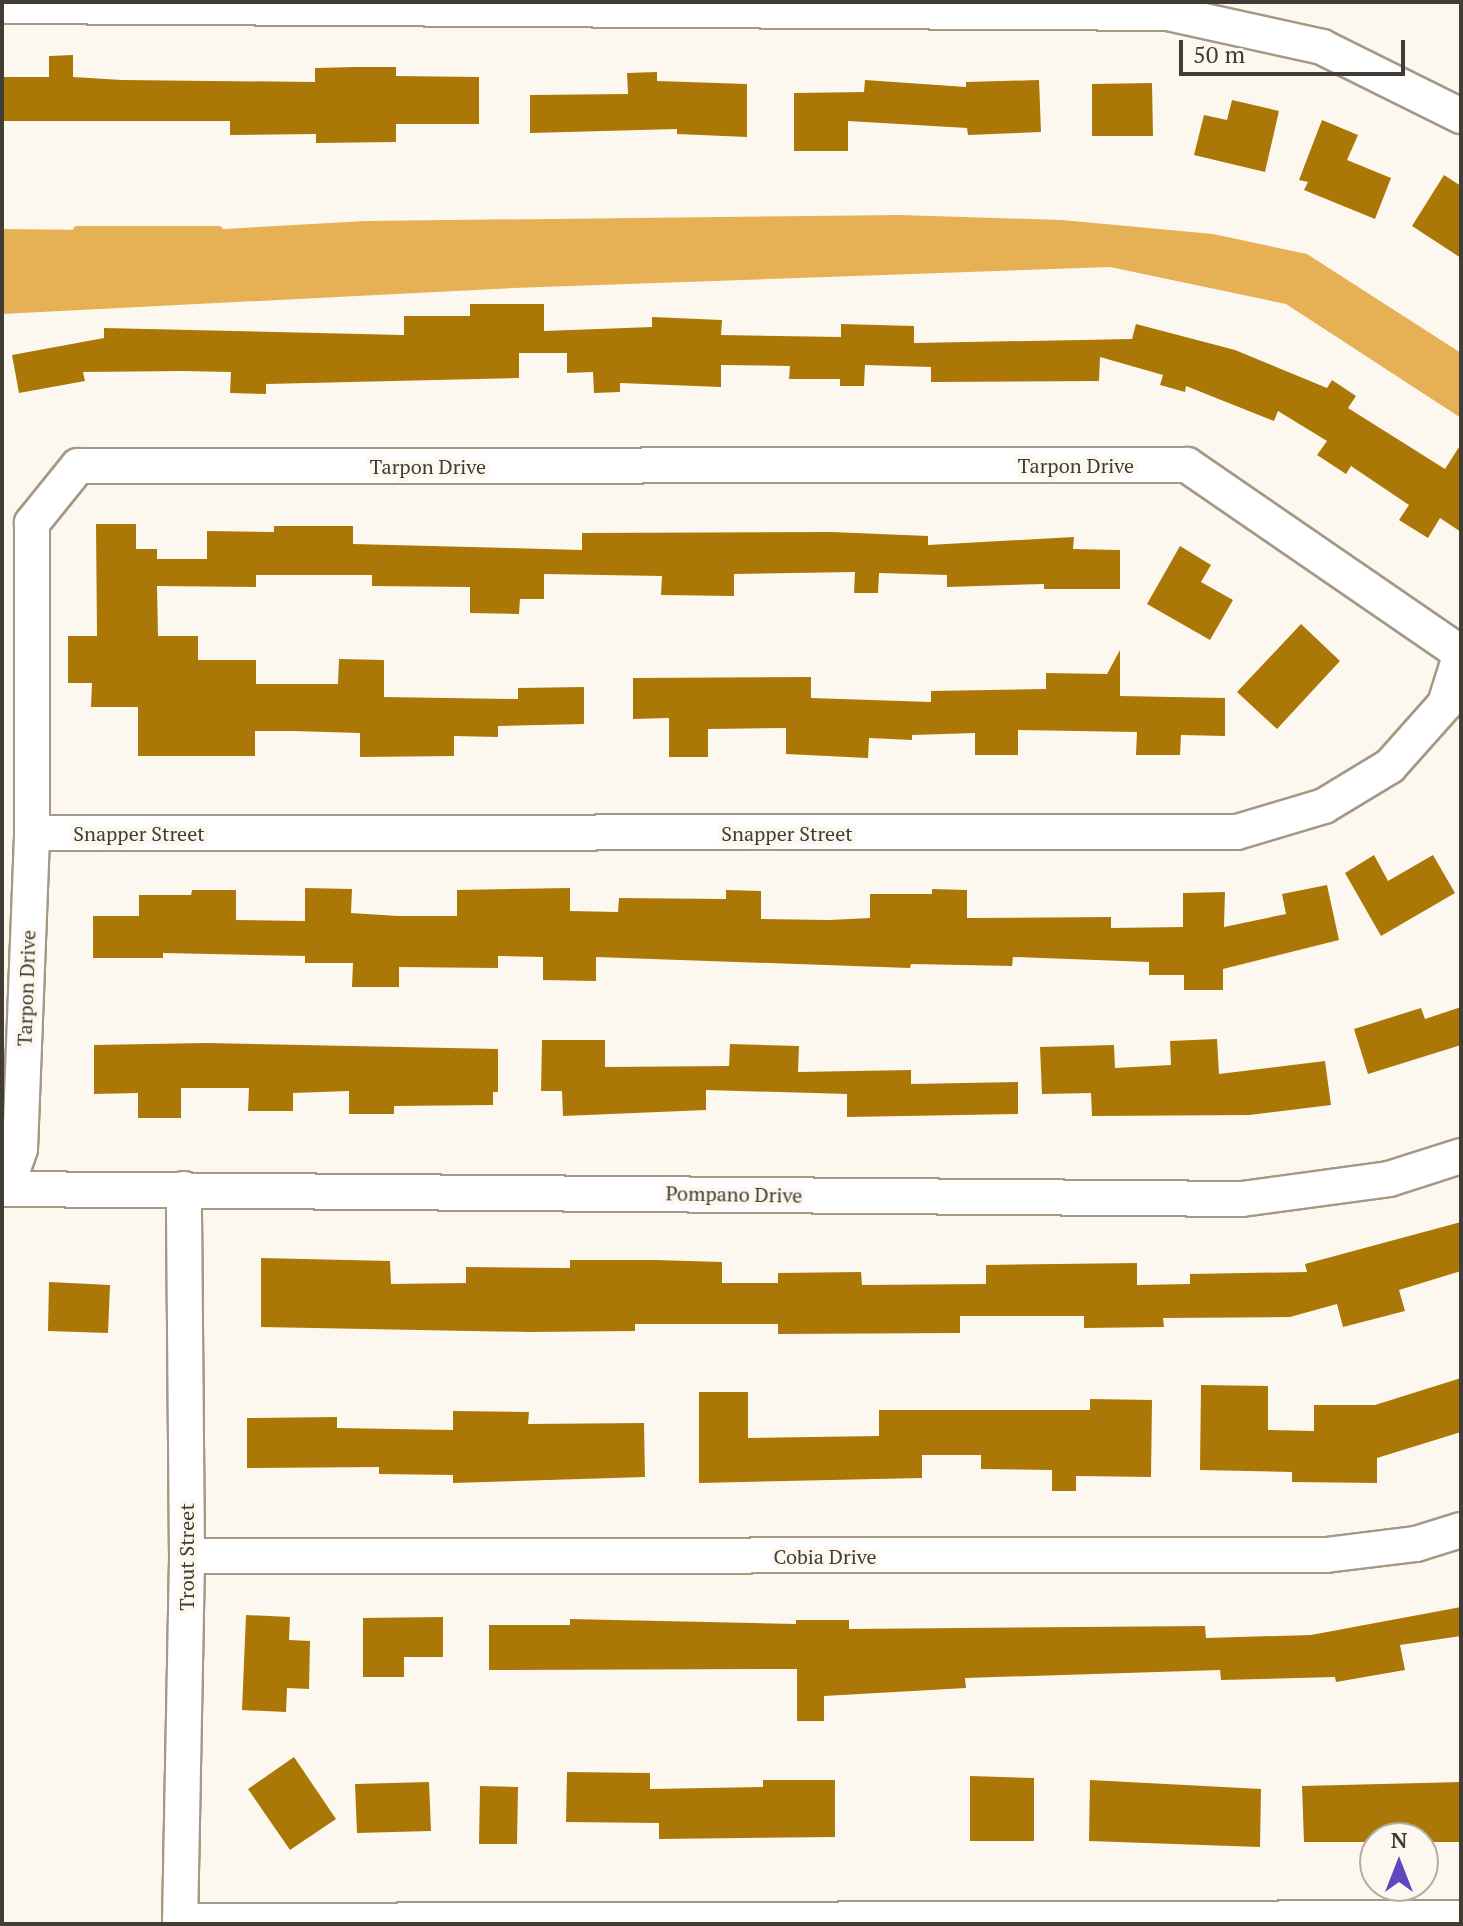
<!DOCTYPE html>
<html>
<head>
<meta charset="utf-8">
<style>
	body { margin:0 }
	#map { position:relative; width:1463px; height:1926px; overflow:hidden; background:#fdf8ef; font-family:"PT Serif",serif }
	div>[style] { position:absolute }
	.water>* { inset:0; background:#e6b055 }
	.stream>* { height:9px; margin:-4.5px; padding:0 4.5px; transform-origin:4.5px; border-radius:4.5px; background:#e6b055 }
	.building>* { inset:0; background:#ab7807 }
	.roads { filter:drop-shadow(2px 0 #a59885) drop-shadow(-2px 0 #a59885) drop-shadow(0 2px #a59885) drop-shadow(0 -2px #a59885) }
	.minor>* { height:34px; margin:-17px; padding:0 17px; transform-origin:17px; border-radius:17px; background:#fff }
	span { translate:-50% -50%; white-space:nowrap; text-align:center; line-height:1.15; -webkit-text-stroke:8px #fdf8ef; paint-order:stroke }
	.street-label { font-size:20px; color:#413c34 }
	.frame { position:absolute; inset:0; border:4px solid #413c34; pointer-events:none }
	.north { position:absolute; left:1359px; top:1822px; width:80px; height:80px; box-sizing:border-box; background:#fdf8ef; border:2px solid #b2ada4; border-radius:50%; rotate:0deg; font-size:22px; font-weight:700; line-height:32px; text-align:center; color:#413c34 }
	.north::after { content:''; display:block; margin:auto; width:28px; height:36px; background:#6146bf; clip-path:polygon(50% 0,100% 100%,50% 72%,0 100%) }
	.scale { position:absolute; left:1179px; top:40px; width:226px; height:36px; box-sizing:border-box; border:4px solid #413c34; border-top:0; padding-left:10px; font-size:24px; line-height:28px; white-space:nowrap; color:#413c34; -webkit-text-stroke:6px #fdf8ef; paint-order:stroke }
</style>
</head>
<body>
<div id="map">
	<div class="water">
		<div style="clip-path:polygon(900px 215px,1062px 220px,1213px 234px,1307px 254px,1461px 353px,1461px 418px,1286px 304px,1110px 267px,513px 288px,2px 314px,2px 229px,189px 231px,365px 221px)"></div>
	</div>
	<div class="stream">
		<div style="left:77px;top:230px;width:141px"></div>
	</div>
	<div class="building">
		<div style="clip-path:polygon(73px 55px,73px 77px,122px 80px,315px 82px,315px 68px,355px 67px,396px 67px,396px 76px,479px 77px,479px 124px,396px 124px,396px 142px,316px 143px,316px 134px,230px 135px,230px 121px,2px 121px,2px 77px,49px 77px,49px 56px)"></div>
		<div style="clip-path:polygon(657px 72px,657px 81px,747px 84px,747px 137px,677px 134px,677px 129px,530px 133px,530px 95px,628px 94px,627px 73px)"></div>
		<div style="clip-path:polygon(865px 80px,966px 87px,966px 82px,1039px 80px,1041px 132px,968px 135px,967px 128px,848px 121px,848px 151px,794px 151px,794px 93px,864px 92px)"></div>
		<div style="clip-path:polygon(1152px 83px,1153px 136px,1092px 136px,1092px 84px)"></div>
		<div style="clip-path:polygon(1232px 100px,1279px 111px,1265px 172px,1194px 155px,1204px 115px,1227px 120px)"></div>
		<div style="clip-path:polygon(1322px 120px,1358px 135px,1347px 160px,1391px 178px,1375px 219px,1304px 190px,1308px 182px,1299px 180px)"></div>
		<div style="clip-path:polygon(1444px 175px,1461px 186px,1461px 258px,1412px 226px)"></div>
		<div style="clip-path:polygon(470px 304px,544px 304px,544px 331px,652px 327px,652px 317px,722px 320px,721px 335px,841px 337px,841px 324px,914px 326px,914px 343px,1132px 339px,1136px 324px,1235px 350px,1327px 388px,1332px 380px,1356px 396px,1348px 408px,1445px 469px,1461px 444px,1461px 532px,1440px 518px,1428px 538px,1399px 520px,1409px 505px,1351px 466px,1346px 474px,1317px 455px,1327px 441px,1278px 411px,1274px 421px,1186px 386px,1185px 392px,1160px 385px,1163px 375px,1100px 357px,1099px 381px,931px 382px,931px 367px,865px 365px,864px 386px,840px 386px,840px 379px,789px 379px,790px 366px,721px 365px,721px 387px,620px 383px,620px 392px,594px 393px,593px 372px,567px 373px,567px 353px,519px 353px,519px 378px,266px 384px,266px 394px,230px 393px,231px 372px,182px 371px,83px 372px,85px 381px,19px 393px,12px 355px,104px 338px,104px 328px,404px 335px,404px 316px,470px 316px)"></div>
		<div style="clip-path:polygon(96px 524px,136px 524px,136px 549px,157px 549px,157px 559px,207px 559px,207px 531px,274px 532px,274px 526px,353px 526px,353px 544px,582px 550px,582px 533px,831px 532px,928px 536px,928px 545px,1074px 537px,1073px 549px,1120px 550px,1120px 589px,1044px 589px,1044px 584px,947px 587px,947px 575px,879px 573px,878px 593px,854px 593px,855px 572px,734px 574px,734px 596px,661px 595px,662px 576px,544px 574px,544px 599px,520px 599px,519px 614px,470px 613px,470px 587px,372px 586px,372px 575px,256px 575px,256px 587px,157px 586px,158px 636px,198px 636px,198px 660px,256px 660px,256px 684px,338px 684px,339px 659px,384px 660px,384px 697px,518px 699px,518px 688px,584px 687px,584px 724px,498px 726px,498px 737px,454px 736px,454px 756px,360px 757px,360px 733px,293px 731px,255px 731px,255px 756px,138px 756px,138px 707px,91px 707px,92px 683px,68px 683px,68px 636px,97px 636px)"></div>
		<div style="clip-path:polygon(1180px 546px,1211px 565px,1201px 582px,1233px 600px,1210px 640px,1147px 604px)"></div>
		<div style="clip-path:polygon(1301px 624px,1340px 661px,1277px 729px,1237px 692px)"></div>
		<div style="clip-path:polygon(1120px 650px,1120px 696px,1225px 698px,1225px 736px,1181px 735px,1180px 755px,1136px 755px,1137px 732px,1018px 730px,1018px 755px,975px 755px,975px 733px,912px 735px,912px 740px,869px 738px,868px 758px,786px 754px,786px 728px,708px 729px,708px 757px,669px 757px,669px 718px,633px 719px,633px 678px,811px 677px,811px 698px,931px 702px,931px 691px,1046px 689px,1046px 673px,1107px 674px)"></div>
		<div style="clip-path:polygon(1374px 855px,1388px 881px,1433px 855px,1455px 893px,1381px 936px,1345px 873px)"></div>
		<div style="clip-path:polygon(1327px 885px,1339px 940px,1223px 969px,1223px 990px,1184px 990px,1184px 975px,1149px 975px,1149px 962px,1013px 957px,1012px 966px,911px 964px,910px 968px,596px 957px,596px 981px,543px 980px,543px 957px,498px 956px,498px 968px,399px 967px,399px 987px,352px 987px,353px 963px,305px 963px,305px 956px,163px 953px,163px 958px,93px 958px,93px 916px,139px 916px,139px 895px,191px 895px,192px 890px,236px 890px,236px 920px,305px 921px,305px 888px,352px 889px,351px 913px,398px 916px,457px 916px,457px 890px,570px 888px,570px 911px,618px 912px,619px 898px,726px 899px,726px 890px,761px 891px,761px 919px,829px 920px,870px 918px,870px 894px,932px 894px,932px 889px,967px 890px,967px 918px,1111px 917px,1111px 928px,1183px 927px,1183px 893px,1225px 892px,1224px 927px,1286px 914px,1282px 894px)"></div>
		<div style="clip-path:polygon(1461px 1007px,1461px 1045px,1368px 1074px,1354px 1029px,1421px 1008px,1425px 1019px)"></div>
		<div style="clip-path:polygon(1217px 1039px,1219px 1074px,1325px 1061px,1331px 1105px,1249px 1115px,1092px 1116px,1091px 1093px,1042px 1094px,1040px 1047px,1114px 1045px,1115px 1068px,1171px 1065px,1170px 1041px)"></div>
		<div style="clip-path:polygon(542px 1040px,605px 1040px,605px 1067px,729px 1066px,730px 1044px,799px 1046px,798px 1072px,911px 1070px,911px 1084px,1018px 1082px,1018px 1114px,847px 1117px,847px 1094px,706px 1090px,706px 1110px,563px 1116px,562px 1091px,541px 1091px)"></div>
		<div style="clip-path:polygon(206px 1043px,498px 1049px,498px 1092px,493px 1092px,493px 1105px,394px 1106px,394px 1114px,349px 1114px,349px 1091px,293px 1093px,293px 1111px,248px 1111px,249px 1088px,181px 1088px,181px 1118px,138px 1118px,138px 1093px,94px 1094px,94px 1045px)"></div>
		<div style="clip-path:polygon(1461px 1222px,1461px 1271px,1399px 1290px,1405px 1311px,1343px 1327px,1337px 1304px,1290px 1317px,1163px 1318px,1164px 1327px,1084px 1328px,1084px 1316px,960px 1316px,960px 1333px,778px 1334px,778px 1324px,635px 1324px,635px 1331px,530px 1332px,261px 1327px,261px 1258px,390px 1261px,391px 1284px,466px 1283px,466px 1267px,570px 1268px,570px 1260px,655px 1260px,722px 1262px,722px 1283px,778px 1283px,778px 1273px,861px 1272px,862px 1285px,986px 1284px,986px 1265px,1137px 1263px,1137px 1285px,1190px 1284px,1190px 1274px,1307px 1272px,1305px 1264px)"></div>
		<div style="clip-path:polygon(49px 1282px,110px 1285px,108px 1333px,48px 1331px)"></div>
		<div style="clip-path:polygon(1461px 1378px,1461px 1432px,1377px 1458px,1377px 1483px,1292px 1482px,1292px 1472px,1200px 1470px,1201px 1385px,1268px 1386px,1268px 1430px,1314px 1431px,1314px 1405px,1375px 1405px)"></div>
		<div style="clip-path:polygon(699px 1392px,748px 1392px,748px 1438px,879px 1436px,879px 1410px,1090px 1410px,1090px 1399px,1152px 1400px,1151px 1477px,1076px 1476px,1076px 1491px,1052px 1491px,1052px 1470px,981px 1469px,981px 1455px,922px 1455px,922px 1478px,699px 1483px)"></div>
		<div style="clip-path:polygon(453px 1411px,529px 1412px,528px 1424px,644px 1423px,645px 1477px,453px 1483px,453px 1475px,379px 1474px,379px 1467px,247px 1468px,247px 1418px,337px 1417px,337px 1428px,453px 1430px)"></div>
		<div style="clip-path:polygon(1461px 1607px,1461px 1636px,1400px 1645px,1405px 1670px,1336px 1682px,1335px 1677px,1221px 1680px,1220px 1670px,965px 1678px,966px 1688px,824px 1696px,824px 1721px,797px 1721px,797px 1669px,489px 1670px,489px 1625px,570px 1625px,570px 1619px,796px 1624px,796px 1620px,849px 1620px,849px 1629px,1205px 1626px,1206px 1638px,1311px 1635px)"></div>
		<div style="clip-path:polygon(246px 1615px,290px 1617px,289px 1640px,310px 1641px,309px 1689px,287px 1688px,286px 1712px,242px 1710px)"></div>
		<div style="clip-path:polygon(443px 1617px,443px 1657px,404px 1657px,404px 1677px,363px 1677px,363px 1618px)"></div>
		<div style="clip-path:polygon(294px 1757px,336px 1819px,290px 1850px,248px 1789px)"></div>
		<div style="clip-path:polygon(567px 1772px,650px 1773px,650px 1789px,763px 1787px,763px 1780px,835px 1780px,835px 1837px,659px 1839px,659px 1823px,566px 1822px)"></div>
		<div style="clip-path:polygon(970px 1776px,1034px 1778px,1034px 1841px,970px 1841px)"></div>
		<div style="clip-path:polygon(1090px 1780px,1261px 1789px,1260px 1847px,1089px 1841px)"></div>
		<div style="clip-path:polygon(429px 1782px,431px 1831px,357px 1833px,355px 1784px)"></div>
		<div style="clip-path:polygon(1461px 1782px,1461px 1842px,1304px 1842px,1302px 1786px)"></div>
		<div style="clip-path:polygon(480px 1786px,518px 1787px,517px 1844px,479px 1844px)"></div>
	</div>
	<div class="roads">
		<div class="minor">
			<div style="left:2px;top:6px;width:1166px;rotate:0.34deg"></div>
			<div style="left:1168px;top:13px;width:158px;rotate:12.4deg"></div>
			<div style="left:1322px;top:47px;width:155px;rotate:26.4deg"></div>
			<div style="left:32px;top:833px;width:1205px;rotate:-0.05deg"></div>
			<div style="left:1237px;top:832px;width:91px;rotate:-16.6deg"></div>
			<div style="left:1324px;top:806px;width:77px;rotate:-31.2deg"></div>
			<div style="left:1390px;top:766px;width:83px;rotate:-48.4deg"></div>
			<div style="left:1445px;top:704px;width:53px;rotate:-72.6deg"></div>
			<div style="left:2px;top:1189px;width:1240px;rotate:0.46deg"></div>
			<div style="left:1242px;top:1199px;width:148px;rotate:-7.7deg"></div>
			<div style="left:1389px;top:1179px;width:76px;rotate:-17.7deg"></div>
			<div style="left:6px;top:1189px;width:42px;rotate:-70.7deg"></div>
			<div style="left:20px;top:1149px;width:316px;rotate:-87.8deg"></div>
			<div style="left:32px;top:833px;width:310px;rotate:-90deg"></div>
			<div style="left:32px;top:523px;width:73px;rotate:-51.1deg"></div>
			<div style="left:78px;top:466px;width:1109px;rotate:-0.05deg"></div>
			<div style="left:1187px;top:465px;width:332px;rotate:34.5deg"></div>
			<div style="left:187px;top:1556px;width:1139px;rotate:-0.05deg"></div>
			<div style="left:1326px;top:1555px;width:91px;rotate:-7deg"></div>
			<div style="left:1416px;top:1544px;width:47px;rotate:-17.3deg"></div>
			<div style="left:180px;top:1921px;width:1281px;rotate:-0.13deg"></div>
			<div style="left:180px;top:1924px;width:368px;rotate:-88.9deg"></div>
			<div style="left:187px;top:1556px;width:367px;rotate:-90.5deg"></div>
		</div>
	</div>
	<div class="street-label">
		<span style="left:1076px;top:465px">Tarpon Drive</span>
		<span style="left:428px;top:466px">Tarpon Drive</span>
		<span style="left:139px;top:833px">Snapper Street</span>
		<span style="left:787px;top:833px">Snapper Street</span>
		<span style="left:26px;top:988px;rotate:-88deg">Tarpon Drive</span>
		<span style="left:734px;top:1194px;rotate:1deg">Pompano Drive</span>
		<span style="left:825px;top:1556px">Cobia Drive</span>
		<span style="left:186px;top:1557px;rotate:-90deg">Trout Street</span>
	</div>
	<div class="frame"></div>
	<div class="north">N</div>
	<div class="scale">50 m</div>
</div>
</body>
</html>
